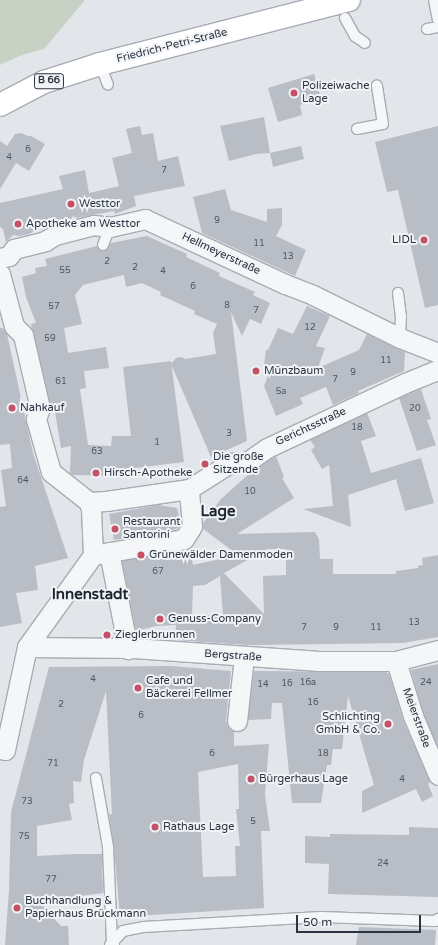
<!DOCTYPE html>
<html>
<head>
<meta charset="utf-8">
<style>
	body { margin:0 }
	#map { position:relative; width:438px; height:945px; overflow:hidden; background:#e2e5e9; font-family:"Varela Round",sans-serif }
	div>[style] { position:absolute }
	.green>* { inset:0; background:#c8d2c4 }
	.building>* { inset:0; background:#b9bec6 }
	.roads { filter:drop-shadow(1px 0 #a7acb3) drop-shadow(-1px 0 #a7acb3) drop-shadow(0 1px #a7acb3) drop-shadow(0 -1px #a7acb3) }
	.lane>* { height:10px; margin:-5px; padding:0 5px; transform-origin:5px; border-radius:5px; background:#f4f6f8 }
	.street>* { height:19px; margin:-9.5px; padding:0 9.5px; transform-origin:9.5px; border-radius:9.5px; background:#f4f6f8 }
	.primary>* { height:22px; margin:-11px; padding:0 11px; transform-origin:11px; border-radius:11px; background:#fff }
	.dots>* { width:11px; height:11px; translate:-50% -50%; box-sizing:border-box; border:2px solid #f1f4f7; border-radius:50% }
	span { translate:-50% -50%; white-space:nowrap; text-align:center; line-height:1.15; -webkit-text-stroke:4px #f1f4f7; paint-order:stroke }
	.number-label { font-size:9px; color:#4e5662 }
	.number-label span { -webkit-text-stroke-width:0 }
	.shield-label span { padding:1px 3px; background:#f1f4f7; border:1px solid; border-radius:3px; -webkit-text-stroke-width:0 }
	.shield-label { font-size:10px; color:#2b3340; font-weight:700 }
	.street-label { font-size:11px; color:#2b3340 }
	.poi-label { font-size:11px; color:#2b3340 }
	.left { translate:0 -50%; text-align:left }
	.right { translate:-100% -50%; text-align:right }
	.district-label { font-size:15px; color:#1d2431; font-weight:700 }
	.scale { position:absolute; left:296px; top:915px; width:125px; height:18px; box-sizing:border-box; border:2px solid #2b3340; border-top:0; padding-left:5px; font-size:12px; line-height:14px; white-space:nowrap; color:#2b3340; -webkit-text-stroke:3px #f1f4f7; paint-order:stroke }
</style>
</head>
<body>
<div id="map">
	<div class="green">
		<div style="clip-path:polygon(0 0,85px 0,44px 49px,22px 55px,0 65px)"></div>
	</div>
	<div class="building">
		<div style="clip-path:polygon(314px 74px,321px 98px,300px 105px,302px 115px,278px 122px,268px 88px)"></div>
		<div style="clip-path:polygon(264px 117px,270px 153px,256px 154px,229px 161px,220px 126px)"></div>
		<div style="clip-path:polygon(140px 126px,142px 135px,153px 133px,158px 161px,178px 156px,185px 186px,134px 196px,136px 206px,115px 214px,114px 211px,77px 218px,73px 216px,71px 219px,62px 222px,54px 217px,51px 223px,33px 227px,34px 231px,29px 234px,19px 236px,13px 235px,6px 242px,3px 229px,0 227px,0 203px,63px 189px,59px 176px,85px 170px,89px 193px,119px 186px,112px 158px,132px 153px,126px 129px)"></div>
		<div style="clip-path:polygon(438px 126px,438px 305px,425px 308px,398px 190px,387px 192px,375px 142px)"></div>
		<div style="clip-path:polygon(21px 133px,28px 136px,31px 136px,45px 144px,29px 171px,16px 163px,0 189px,0 141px,7px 146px,15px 134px)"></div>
		<div style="clip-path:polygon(301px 146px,304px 159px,273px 167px,270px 153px)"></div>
		<div style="clip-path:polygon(225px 189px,231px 210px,267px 222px,267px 209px,282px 208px,282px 225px,276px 236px,306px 250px,295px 276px,202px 233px,193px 197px)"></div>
		<div style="clip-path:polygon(147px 236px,187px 254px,186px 257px,220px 273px,219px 276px,255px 292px,253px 295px,270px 303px,261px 324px,250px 319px,242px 336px,231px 312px,247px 441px,211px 457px,171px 364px,176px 358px,182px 357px,185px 359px,216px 354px,213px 333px,217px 324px,194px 314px,195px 311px,160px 295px,161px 292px,142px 283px,126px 287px,124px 275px,83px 285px,75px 295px,82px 324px,64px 328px,68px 353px,106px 347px,109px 368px,84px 371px,86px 388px,80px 389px,88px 445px,111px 446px,112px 436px,131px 436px,123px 367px,171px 361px,184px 462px,127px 469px,127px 475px,113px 476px,73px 475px,70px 473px,71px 446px,61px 448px,54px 406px,51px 407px,32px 330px,31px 324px,36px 323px,26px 297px,22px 277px,36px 273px,35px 268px,47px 266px,45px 259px,97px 246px,100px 251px,104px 251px,107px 250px,111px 243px)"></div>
		<div style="clip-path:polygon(307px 306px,330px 316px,316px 346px,325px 348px,318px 368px,359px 350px,367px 334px,405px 352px,404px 371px,358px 391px,359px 393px,333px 405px,326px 387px,300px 398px,303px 404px,276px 416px,264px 386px,272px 365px,264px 365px,266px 350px,268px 350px,278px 328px,293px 334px)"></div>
		<div style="clip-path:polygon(0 328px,3px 328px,7px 334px,33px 453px,68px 558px,35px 566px,38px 590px,16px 593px,22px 623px,0 627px,0 507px,6px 506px,1px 470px,12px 468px,10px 444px,0 445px)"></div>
		<div style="clip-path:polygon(421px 389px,431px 419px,427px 420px,436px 445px,417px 451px,399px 398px)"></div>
		<div style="clip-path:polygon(367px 413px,376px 436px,361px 441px,371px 473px,421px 458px,434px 503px,405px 511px,396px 479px,348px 495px,351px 527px,303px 509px,333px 506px,329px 465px,322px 469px,311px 450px,315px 447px,310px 440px)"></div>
		<div style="clip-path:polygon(evenodd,276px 456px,284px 477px,282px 478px,294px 498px,237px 534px,315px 532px,319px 539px,320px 559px,333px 559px,333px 574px,396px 574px,396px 571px,418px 568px,418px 566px,423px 565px,422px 558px,438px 555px,438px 637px,403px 643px,247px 645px,175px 640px,176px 625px,156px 626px,136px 631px,122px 561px,186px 550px,188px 557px,191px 556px,193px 565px,238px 555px,202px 528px,203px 523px,221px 499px,251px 472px,276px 456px,267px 549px,286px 549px,286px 575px,263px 576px,264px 614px,224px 573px,267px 549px,276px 456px,220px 576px,223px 616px,192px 615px,193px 586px,205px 585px,220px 576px)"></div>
		<div style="clip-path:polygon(158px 505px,177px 508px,181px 524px,177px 529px,114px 540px,109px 514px)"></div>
		<div style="clip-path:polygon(438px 664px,438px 747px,423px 712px,411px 670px)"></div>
		<div style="clip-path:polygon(evenodd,171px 666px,231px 671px,226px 720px,227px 726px,234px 731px,234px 746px,269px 744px,265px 795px,270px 831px,261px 831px,264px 908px,120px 917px,114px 847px,109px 814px,112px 814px,106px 691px,84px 760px,81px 782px,73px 781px,74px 803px,69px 804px,72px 820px,37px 826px,37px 856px,75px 854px,102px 854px,103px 893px,65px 898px,65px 901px,40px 903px,61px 926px,68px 926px,69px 945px,5px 945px,9px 890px,11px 812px,49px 667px,171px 666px,238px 764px,239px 809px,236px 809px,240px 846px,235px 846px,236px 876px,203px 877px,198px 772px,238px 764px)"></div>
		<div style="clip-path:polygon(254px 671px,386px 672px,389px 674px,403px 720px,430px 782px,428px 784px,433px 796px,422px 802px,416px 789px,362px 813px,362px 791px,374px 785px,348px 696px,342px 749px,333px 749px,331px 765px,327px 765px,321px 803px,292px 803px,282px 703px,272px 703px,271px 719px,248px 720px)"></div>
		<div style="clip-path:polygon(409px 827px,438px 828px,438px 897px,328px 894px,329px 864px,305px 863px,305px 836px,330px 837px,330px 834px,409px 835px)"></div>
		<div style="clip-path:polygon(359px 927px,436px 930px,435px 945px,356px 945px)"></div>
	</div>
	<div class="roads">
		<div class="lane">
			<div style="left:434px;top:0;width:20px;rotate:79deg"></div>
			<div style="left:345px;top:18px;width:21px;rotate:61deg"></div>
			<div style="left:355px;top:36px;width:12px;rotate:35deg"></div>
			<div style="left:427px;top:29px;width:11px;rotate:-10deg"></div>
			<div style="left:100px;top:64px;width:22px;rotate:69deg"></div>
			<div style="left:357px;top:129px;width:26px;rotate:-11deg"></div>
			<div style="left:383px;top:124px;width:39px;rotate:-99deg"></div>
			<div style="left:103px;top:245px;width:19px;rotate:-69deg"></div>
			<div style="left:398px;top:293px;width:23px;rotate:83deg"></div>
			<div style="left:401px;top:316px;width:22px;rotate:93deg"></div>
			<div style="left:96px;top:778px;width:70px;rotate:80.1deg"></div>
			<div style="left:108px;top:847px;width:96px;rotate:87.6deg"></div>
			<div style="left:112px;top:943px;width:3px;rotate:45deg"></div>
			<div style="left:110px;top:945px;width:19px;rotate:-47deg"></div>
			<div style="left:123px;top:931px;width:20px;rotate:-11deg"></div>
			<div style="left:143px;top:927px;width:178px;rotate:-3.2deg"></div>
			<div style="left:321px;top:917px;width:114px;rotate:2deg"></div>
			<div style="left:435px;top:921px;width:4px;rotate:-34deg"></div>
		</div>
		<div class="street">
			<div style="left:0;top:258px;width:9px;rotate:-13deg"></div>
			<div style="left:9px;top:256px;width:9px;rotate:-54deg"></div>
			<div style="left:14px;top:249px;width:32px;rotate:-14deg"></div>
			<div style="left:45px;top:241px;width:12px;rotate:-31deg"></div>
			<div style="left:55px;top:235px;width:40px;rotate:-14.4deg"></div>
			<div style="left:94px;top:225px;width:16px;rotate:7deg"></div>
			<div style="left:110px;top:227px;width:36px;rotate:-13deg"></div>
			<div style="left:145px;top:219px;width:154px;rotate:24.9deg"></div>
			<div style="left:285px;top:284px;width:30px;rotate:21deg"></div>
			<div style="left:313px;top:295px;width:97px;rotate:26.3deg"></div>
			<div style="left:400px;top:338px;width:41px;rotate:21.5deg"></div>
			<div style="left:0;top:274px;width:54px;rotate:74.9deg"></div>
			<div style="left:14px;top:326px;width:13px;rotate:45deg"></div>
			<div style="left:23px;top:335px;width:75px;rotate:76.9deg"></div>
			<div style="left:40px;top:408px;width:12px;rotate:110deg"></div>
			<div style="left:36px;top:419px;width:55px;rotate:74.2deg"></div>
			<div style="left:51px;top:472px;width:48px;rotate:38.3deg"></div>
			<div style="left:89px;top:502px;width:7px;rotate:74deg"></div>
			<div style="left:91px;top:509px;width:46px;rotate:87.5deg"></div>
			<div style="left:93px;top:555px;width:113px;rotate:125.7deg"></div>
			<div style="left:27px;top:647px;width:105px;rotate:102.1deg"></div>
			<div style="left:5px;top:750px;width:5px;rotate:-169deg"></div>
			<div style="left:89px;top:502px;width:17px;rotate:-3deg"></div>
			<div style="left:106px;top:501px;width:84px;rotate:-8.2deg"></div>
			<div style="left:189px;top:489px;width:49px;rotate:-32.4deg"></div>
			<div style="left:230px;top:463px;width:17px;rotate:-3deg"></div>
			<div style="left:247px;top:462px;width:24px;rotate:-35deg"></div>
			<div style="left:267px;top:448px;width:153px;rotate:-25.2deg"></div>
			<div style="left:405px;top:383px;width:35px;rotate:-22deg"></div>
			<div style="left:109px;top:552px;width:99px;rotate:78.9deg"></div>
			<div style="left:93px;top:555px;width:92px;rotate:-10deg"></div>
			<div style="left:184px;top:539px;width:15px;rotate:-58deg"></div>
			<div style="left:192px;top:526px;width:37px;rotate:-95deg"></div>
			<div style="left:27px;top:647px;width:106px;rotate:0.5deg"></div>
			<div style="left:133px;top:648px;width:184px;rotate:4deg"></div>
			<div style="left:317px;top:661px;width:79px"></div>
			<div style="left:396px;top:661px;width:43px;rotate:-14.7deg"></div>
			<div style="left:396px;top:661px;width:58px;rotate:72.8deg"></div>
			<div style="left:413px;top:716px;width:64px;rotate:67deg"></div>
			<div style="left:237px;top:721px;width:64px;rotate:-83.8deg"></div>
		</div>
		<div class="primary">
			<div style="left:0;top:105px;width:50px;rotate:-27.6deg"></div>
			<div style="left:44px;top:82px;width:59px;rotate:-17.8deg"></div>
			<div style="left:100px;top:64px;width:257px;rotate:-14.4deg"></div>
		</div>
	</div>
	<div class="dots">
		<div style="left:294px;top:93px;background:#c45165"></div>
		<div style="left:71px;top:204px;background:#c45165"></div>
		<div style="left:18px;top:224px;background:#c45165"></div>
		<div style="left:424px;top:240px;background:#c45165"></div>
		<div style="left:256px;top:371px;background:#c45165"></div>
		<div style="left:12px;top:408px;background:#c45165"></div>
		<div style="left:205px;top:464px;background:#c45165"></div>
		<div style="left:96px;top:473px;background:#c45165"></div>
		<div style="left:115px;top:529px;background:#c45165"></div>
		<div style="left:141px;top:555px;background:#c45165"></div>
		<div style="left:160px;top:619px;background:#c45165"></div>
		<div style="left:107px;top:635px;background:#c45165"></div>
		<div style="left:138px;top:688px;background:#c45165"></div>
		<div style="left:388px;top:724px;background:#c45165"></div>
		<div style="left:251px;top:779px;background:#c45165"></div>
		<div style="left:155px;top:827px;background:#c45165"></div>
		<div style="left:17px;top:908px;background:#c45165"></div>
	</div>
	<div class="number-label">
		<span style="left:28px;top:150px">6</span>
		<span style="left:9px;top:158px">4</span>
		<span style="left:164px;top:171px">7</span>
		<span style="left:217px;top:221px">9</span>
		<span style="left:259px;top:244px">11</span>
		<span style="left:288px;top:257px">13</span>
		<span style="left:107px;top:262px">2</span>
		<span style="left:135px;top:268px">2</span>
		<span style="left:65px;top:271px">55</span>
		<span style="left:163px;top:272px">4</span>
		<span style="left:193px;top:287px">6</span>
		<span style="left:227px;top:306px">8</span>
		<span style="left:54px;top:307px">57</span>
		<span style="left:256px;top:311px">7</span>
		<span style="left:310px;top:328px">12</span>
		<span style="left:50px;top:339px">59</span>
		<span style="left:386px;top:361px">11</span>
		<span style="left:353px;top:373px">9</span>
		<span style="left:335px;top:380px">7</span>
		<span style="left:61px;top:382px">61</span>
		<span style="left:281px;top:392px">5a</span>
		<span style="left:415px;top:409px">20</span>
		<span style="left:357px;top:428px">18</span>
		<span style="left:229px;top:434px">3</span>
		<span style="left:157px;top:443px">1</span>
		<span style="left:97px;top:452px">63</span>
		<span style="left:23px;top:481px">64</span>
		<span style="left:250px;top:492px">10</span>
		<span style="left:158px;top:572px">67</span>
		<span style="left:414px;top:623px">13</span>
		<span style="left:304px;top:628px">7</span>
		<span style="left:336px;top:628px">9</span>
		<span style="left:376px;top:628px">11</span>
		<span style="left:93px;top:680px">4</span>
		<span style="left:308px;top:683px">16a</span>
		<span style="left:426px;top:683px">24</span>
		<span style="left:287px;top:684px">16</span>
		<span style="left:263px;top:685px">14</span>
		<span style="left:313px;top:703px">16</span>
		<span style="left:61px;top:705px">2</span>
		<span style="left:141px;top:716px">6</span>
		<span style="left:212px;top:754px">6</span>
		<span style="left:323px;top:754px">18</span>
		<span style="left:53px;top:764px">71</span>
		<span style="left:402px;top:780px">4</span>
		<span style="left:27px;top:802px">73</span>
		<span style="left:253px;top:822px">5</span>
		<span style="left:24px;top:837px">75</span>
		<span style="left:383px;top:864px">24</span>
		<span style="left:51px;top:880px">77</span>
	</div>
	<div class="shield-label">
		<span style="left:49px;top:81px">B 66</span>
	</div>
	<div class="street-label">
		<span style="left:172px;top:46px;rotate:-14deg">Friedrich-Petri-Straße</span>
		<span style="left:221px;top:254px;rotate:25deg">Hellmeyerstraße</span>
		<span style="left:311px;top:427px;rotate:-25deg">Gerichtsstraße</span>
		<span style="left:233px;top:656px;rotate:4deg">Bergstraße</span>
		<span style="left:416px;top:718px;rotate:70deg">Meierstraße</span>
	</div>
	<div class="poi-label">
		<span class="left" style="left:302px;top:93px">Polizeiwache<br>Lage</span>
		<span class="left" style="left:79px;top:204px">Westtor</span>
		<span class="left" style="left:26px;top:224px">Apotheke am Westtor</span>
		<span class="right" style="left:416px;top:240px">LIDL</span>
		<span class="left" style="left:264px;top:371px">Münzbaum</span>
		<span class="left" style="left:20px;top:408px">Nahkauf</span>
		<span class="left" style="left:213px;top:464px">Die große<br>Sitzende</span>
		<span class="left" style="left:104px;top:473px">Hirsch-Apotheke</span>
		<span class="left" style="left:123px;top:529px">Restaurant<br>Santorini</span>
		<span class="left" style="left:149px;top:555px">Grünewälder Damenmoden</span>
		<span class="left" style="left:168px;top:619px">Genuss-Company</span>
		<span class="left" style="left:115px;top:635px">Zieglerbrunnen</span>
		<span class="left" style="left:146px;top:688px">Cafe und<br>Bäckerei Fellmer</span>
		<span class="right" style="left:380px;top:724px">Schlichting<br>GmbH &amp; Co.</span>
		<span class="left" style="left:259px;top:779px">Bürgerhaus Lage</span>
		<span class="left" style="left:163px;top:827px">Rathaus Lage</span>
		<span class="left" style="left:25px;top:908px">Buchhandlung &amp;<br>Papierhaus Brückmann</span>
	</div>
	<div class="district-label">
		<span style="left:218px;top:512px">Lage</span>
		<span style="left:90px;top:595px">Innenstadt</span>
	</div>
	<div class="scale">50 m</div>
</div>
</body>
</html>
